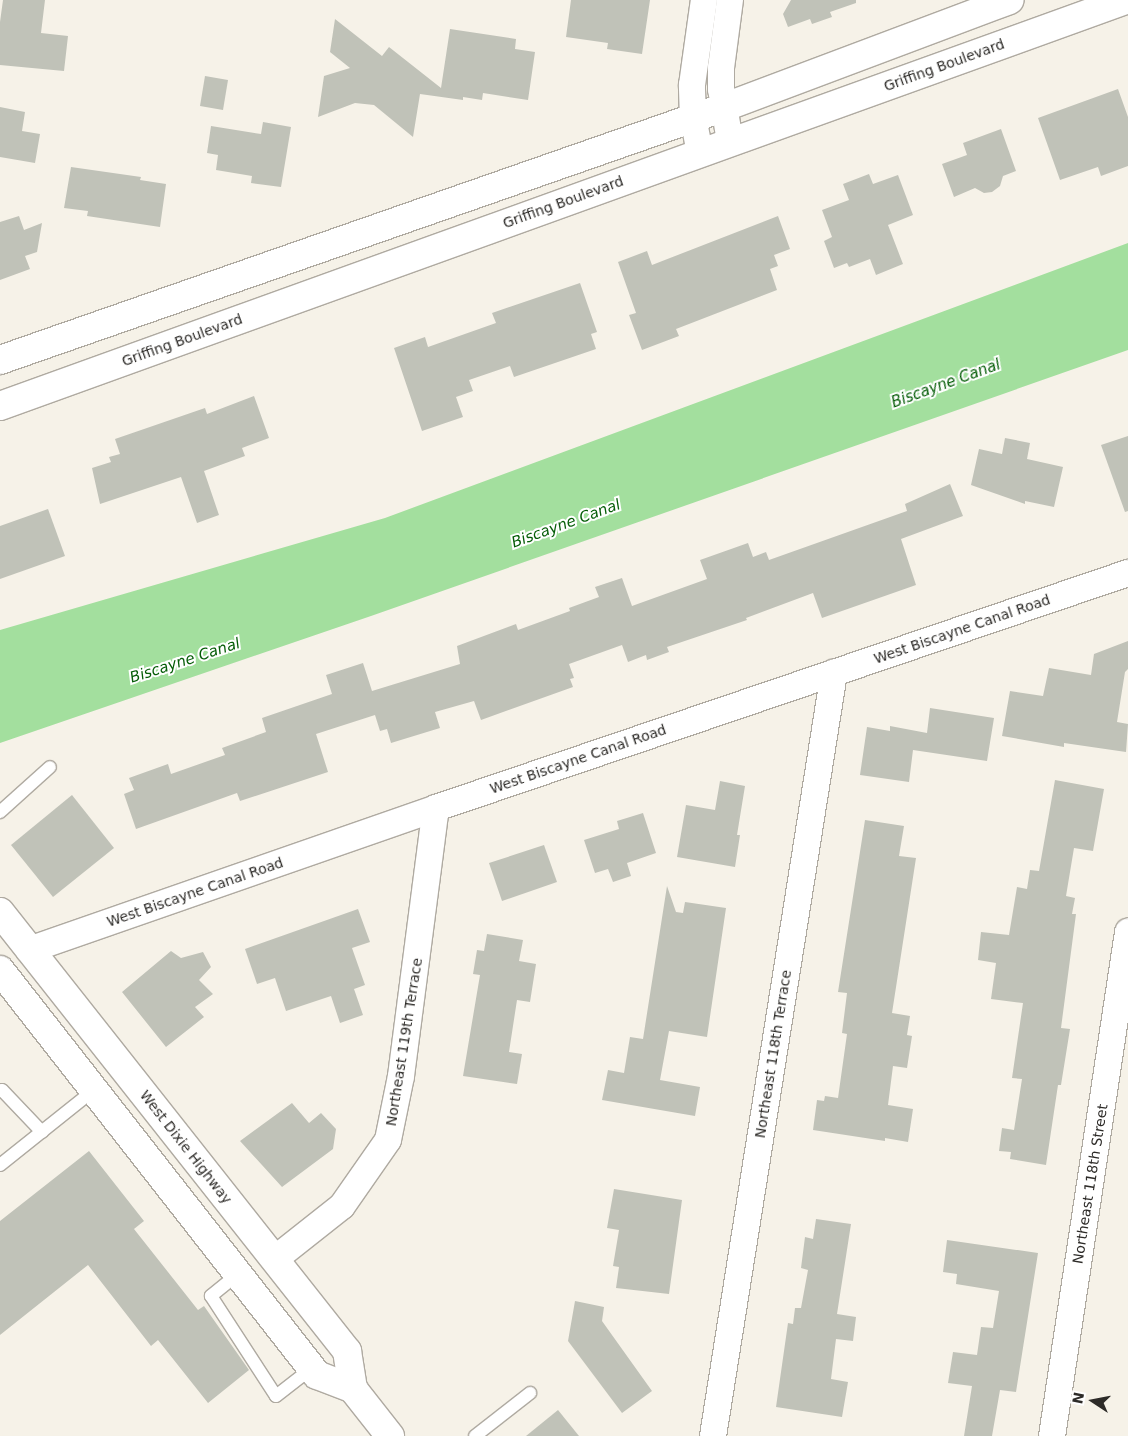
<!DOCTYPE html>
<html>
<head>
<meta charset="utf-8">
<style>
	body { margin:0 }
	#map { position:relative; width:1128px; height:1436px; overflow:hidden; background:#f6f2e8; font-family:"DejaVu Sans",sans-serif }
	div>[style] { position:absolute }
	.water>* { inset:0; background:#a3df9e }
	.building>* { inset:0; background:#c0c2b8 }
	.roads { filter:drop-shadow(1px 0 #afaaa1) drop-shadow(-1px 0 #afaaa1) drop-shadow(0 1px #afaaa1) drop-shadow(0 -1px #afaaa1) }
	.lane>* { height:12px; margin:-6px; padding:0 6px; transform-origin:6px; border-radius:6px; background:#fff }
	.street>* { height:26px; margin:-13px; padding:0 13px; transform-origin:13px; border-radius:13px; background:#fff }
	.secondary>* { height:28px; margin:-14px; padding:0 14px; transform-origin:14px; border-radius:14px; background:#fff }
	span { translate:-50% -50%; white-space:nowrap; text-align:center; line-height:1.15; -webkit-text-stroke:4px #fff; paint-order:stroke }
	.street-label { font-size:14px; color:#2d2b28 }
	.water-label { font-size:15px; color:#055d07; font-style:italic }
	.north { position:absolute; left:1068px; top:1376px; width:50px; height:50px; -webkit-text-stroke:4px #fff; paint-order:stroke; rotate:281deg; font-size:14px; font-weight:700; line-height:20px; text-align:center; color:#2d2b28 }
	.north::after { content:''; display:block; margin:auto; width:18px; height:22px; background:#2d2b28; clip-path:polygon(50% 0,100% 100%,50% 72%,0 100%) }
</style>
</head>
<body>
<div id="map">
	<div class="water">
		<div style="clip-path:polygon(1128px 243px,1128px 350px,371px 616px,0 743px,0 630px,385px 518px)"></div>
	</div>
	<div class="building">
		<div style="clip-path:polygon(3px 0,45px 0,41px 33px,68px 36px,64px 71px,0 65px,0 22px)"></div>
		<div style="clip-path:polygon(571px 0,650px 0,642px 54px,607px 49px,608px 43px,566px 37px)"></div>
		<div style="clip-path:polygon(791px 0,856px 0,856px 3px,830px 12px,832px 17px,812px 24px,810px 19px,788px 27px,783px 14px)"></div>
		<div style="clip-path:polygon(335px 19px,382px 56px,389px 47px,441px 88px,450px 29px,516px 39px,515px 49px,535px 52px,528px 100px,483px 93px,482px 100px,463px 97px,463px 100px,420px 94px,413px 137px,374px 105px,355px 103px,318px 117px,324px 76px,350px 68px,330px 52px)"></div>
		<div style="clip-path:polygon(205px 76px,228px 80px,223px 110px,200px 106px)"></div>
		<div style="clip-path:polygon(1118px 89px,1128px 117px,1128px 166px,1101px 176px,1098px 167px,1060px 180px,1038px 118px)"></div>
		<div style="clip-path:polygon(0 107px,25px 112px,22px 131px,40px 134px,35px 163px,0 157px)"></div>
		<div style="clip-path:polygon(263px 122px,291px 127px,281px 187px,251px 183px,252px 176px,216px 170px,218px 155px,207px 153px,211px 126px,261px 134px)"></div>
		<div style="clip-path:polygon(1001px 129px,1016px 171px,1003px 176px,1000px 186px,992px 192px,984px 193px,975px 188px,954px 197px,942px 164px,967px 155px,963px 143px)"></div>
		<div style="clip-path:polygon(71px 167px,141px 177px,140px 180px,166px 184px,160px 227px,87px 216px,88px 211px,64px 208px)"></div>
		<div style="clip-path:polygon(869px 174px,873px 184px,898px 175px,913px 215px,888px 225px,903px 264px,876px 275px,870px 259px,849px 267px,847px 263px,834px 268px,824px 241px,832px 237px,822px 210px,849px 200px,843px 184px)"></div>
		<div style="clip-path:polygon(19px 216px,24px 230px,42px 223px,37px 252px,25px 256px,30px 269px,0 280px,0 222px)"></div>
		<div style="clip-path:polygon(778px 216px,790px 249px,774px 255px,778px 266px,770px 269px,777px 290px,676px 329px,679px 336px,642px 350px,629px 315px,636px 313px,618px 262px,647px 251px,652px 265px)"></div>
		<div style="clip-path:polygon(580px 283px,597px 332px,591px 334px,596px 349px,514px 377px,510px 366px,469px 380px,473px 391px,456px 397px,463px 417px,422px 431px,394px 348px,425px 337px,428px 347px,496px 323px,492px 313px)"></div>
		<div style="clip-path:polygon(254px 396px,269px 438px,242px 448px,245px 456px,204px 471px,219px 515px,197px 523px,181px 477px,100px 504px,92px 468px,111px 462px,109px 457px,120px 454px,115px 439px,205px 408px,207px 414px)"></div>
		<div style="clip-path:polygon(1128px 436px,1128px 511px,1125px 512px,1101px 445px)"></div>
		<div style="clip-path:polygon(1005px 438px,1030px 443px,1027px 459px,1063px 467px,1054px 507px,1025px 501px,1025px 504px,971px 485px,979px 449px,1002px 454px)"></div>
		<div style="clip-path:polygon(950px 484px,963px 516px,901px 539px,916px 585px,822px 618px,813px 593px,746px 618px,747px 620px,667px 647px,669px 652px,647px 660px,646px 655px,628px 662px,622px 645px,569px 664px,574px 678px,570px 679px,573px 687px,481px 720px,474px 701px,435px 712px,440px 728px,391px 743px,387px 729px,380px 731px,375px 715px,316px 734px,328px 772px,240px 801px,237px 793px,136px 829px,124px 794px,134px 790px,129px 778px,168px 764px,171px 774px,225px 755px,222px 748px,266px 732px,262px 718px,332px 694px,326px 675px,363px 663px,372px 691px,460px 664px,457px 646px,516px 624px,518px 630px,570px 611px,569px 608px,599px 597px,595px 587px,622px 578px,632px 606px,707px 579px,700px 560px,748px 543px,753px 557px,766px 552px,769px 560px,907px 511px,905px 504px)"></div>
		<div style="clip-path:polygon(48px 509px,65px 556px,0 579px,0 526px)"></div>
		<div style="clip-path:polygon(1128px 641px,1128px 669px,1125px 672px,1117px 722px,1128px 724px,1126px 752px,1064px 743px,1064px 747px,1002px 736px,1010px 691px,1043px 696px,1049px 668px,1091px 675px,1094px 654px)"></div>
		<div style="clip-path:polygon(930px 708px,994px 718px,987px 761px,913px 750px,909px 782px,860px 775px,867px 727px,890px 731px,890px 726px,927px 733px)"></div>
		<div style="clip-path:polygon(1055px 780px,1104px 789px,1093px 851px,1074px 848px,1066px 896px,1075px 898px,1072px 914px,1076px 914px,1061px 1028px,1070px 1029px,1061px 1085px,1058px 1085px,1046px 1165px,1010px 1159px,1011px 1152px,999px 1151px,1002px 1128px,1014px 1130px,1022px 1079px,1012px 1078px,1023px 1003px,991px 999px,996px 963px,978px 960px,981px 932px,1009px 935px,1017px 887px,1027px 889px,1030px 870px,1039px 871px)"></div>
		<div style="clip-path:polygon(720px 781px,745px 786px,737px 835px,740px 835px,735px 867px,677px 857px,686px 805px,715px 810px)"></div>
		<div style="clip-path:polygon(72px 795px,114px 848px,53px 897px,11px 845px)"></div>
		<div style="clip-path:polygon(643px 813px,656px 853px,627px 863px,631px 876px,613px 882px,608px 869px,595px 873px,584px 840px,619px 829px,617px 821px)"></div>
		<div style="clip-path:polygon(865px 820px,904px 826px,899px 856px,916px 858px,892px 1013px,910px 1016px,907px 1035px,912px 1036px,907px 1068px,893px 1066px,888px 1105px,913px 1109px,908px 1142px,885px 1138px,885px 1141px,813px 1130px,817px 1100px,824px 1101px,825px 1096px,838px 1098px,847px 1034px,842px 1033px,847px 993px,838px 992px)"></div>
		<div style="clip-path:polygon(544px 845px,557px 882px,502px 901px,489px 863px)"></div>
		<div style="clip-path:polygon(667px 886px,676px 912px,683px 913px,685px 902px,726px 908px,707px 1037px,669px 1031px,660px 1080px,700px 1087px,695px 1116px,602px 1100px,608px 1070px,624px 1073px,630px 1037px,643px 1039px)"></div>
		<div style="clip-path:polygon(358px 909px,370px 942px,352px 948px,365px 985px,354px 989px,363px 1015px,340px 1023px,331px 996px,286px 1011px,275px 978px,257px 984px,245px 949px)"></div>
		<div style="clip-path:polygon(487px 934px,523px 940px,519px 961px,536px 964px,530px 1002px,517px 1000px,509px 1052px,522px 1054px,517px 1084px,463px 1076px,480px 975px,473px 974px,477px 950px,484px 951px)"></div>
		<div style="clip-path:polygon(171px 951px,181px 958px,203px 952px,211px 967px,199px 980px,213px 994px,195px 1007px,204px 1017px,166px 1047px,122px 992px)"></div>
		<div style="clip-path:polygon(292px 1103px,309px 1123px,321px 1113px,336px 1129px,333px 1149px,282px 1187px,240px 1141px)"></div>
		<div style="clip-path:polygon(89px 1151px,144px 1221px,134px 1229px,198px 1310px,204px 1306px,249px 1370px,208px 1403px,158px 1340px,151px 1346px,88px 1265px,0 1335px,0 1221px)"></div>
		<div style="clip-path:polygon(614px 1189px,682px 1200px,669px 1294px,616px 1288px,619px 1267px,613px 1266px,619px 1230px,607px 1228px)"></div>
		<div style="clip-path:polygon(816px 1219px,851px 1224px,837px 1314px,856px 1317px,853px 1341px,836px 1339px,831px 1379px,848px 1382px,842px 1417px,776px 1407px,788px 1323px,793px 1324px,795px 1308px,801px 1308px,808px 1270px,801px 1268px,805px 1237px,813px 1239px)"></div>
		<div style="clip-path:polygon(947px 1240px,1038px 1253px,1016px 1392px,1000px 1390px,992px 1436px,964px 1436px,972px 1386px,948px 1383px,953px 1352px,977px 1355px,981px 1327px,993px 1328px,999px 1291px,956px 1284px,957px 1274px,943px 1272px)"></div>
		<div style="clip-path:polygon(575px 1301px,604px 1307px,602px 1321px,652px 1391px,622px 1413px,568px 1341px)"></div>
		<div style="clip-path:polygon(558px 1410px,579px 1436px,526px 1436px)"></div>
	</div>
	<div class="roads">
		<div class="lane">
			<div style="left:0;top:812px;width:67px;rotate:-42deg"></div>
			<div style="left:0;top:1091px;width:2px;rotate:-27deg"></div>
			<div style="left:2px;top:1090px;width:58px;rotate:46.4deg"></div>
			<div style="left:0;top:1165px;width:120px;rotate:-38.6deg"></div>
			<div style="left:238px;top:1274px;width:35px;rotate:141deg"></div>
			<div style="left:211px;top:1296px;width:119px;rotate:57deg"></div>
			<div style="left:276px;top:1396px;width:46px;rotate:-37.9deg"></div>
			<div style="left:475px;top:1436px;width:70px;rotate:-38deg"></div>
		</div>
		<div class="street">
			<div style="left:730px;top:141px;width:53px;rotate:-99.8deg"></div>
			<div style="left:721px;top:89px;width:21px;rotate:-90deg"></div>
			<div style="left:721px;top:68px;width:69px;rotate:-82.5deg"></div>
			<div style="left:700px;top:153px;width:36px;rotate:-101deg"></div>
			<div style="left:693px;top:118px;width:33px;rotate:-92deg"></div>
			<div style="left:692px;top:85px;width:86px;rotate:-82deg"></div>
			<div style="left:29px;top:950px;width:431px;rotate:-19.2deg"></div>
			<div style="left:436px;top:808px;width:731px;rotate:-18.76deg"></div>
			<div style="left:275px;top:1259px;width:85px;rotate:-38.3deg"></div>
			<div style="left:342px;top:1206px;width:80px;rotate:-55.1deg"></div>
			<div style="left:388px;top:1140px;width:65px;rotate:-78.5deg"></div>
			<div style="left:401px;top:1076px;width:270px;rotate:-82.6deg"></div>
			<div style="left:713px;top:1436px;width:773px;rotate:-80.99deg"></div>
			<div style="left:1052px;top:1436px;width:510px;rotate:-81.42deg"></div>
		</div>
		<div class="secondary">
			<div style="left:0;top:360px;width:768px;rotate:-19.24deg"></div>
			<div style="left:725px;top:107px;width:304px;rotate:-20.6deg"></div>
			<div style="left:0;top:406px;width:1197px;rotate:-19.83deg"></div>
			<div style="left:0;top:912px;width:560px;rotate:51.68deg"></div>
			<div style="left:347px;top:1351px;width:38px;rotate:81deg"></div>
			<div style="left:353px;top:1389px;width:60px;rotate:51.8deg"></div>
			<div style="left:0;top:970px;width:514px;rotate:51.95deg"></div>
			<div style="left:317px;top:1375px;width:39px;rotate:21deg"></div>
		</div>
	</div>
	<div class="street-label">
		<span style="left:944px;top:65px;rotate:-20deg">Griffing Boulevard</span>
		<span style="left:563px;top:202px;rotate:-20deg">Griffing Boulevard</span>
		<span style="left:182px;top:340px;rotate:-20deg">Griffing Boulevard</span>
		<span style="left:962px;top:629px;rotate:-19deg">West Biscayne Canal Road</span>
		<span style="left:578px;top:759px;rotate:-19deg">West Biscayne Canal Road</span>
		<span style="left:195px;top:892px;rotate:-19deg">West Biscayne Canal Road</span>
		<span style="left:404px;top:1042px;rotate:-81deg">Northeast 119th Terrace</span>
		<span style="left:773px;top:1054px;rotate:-81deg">Northeast 118th Terrace</span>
		<span style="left:186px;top:1147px;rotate:52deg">West Dixie Highway</span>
		<span style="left:1090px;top:1184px;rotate:-81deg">Northeast 118th Street</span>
	</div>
	<div class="water-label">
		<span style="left:946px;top:384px;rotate:-20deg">Biscayne Canal</span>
		<span style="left:566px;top:524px;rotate:-20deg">Biscayne Canal</span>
		<span style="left:185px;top:661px;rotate:-18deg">Biscayne Canal</span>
	</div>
	<div class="north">N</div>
</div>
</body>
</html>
